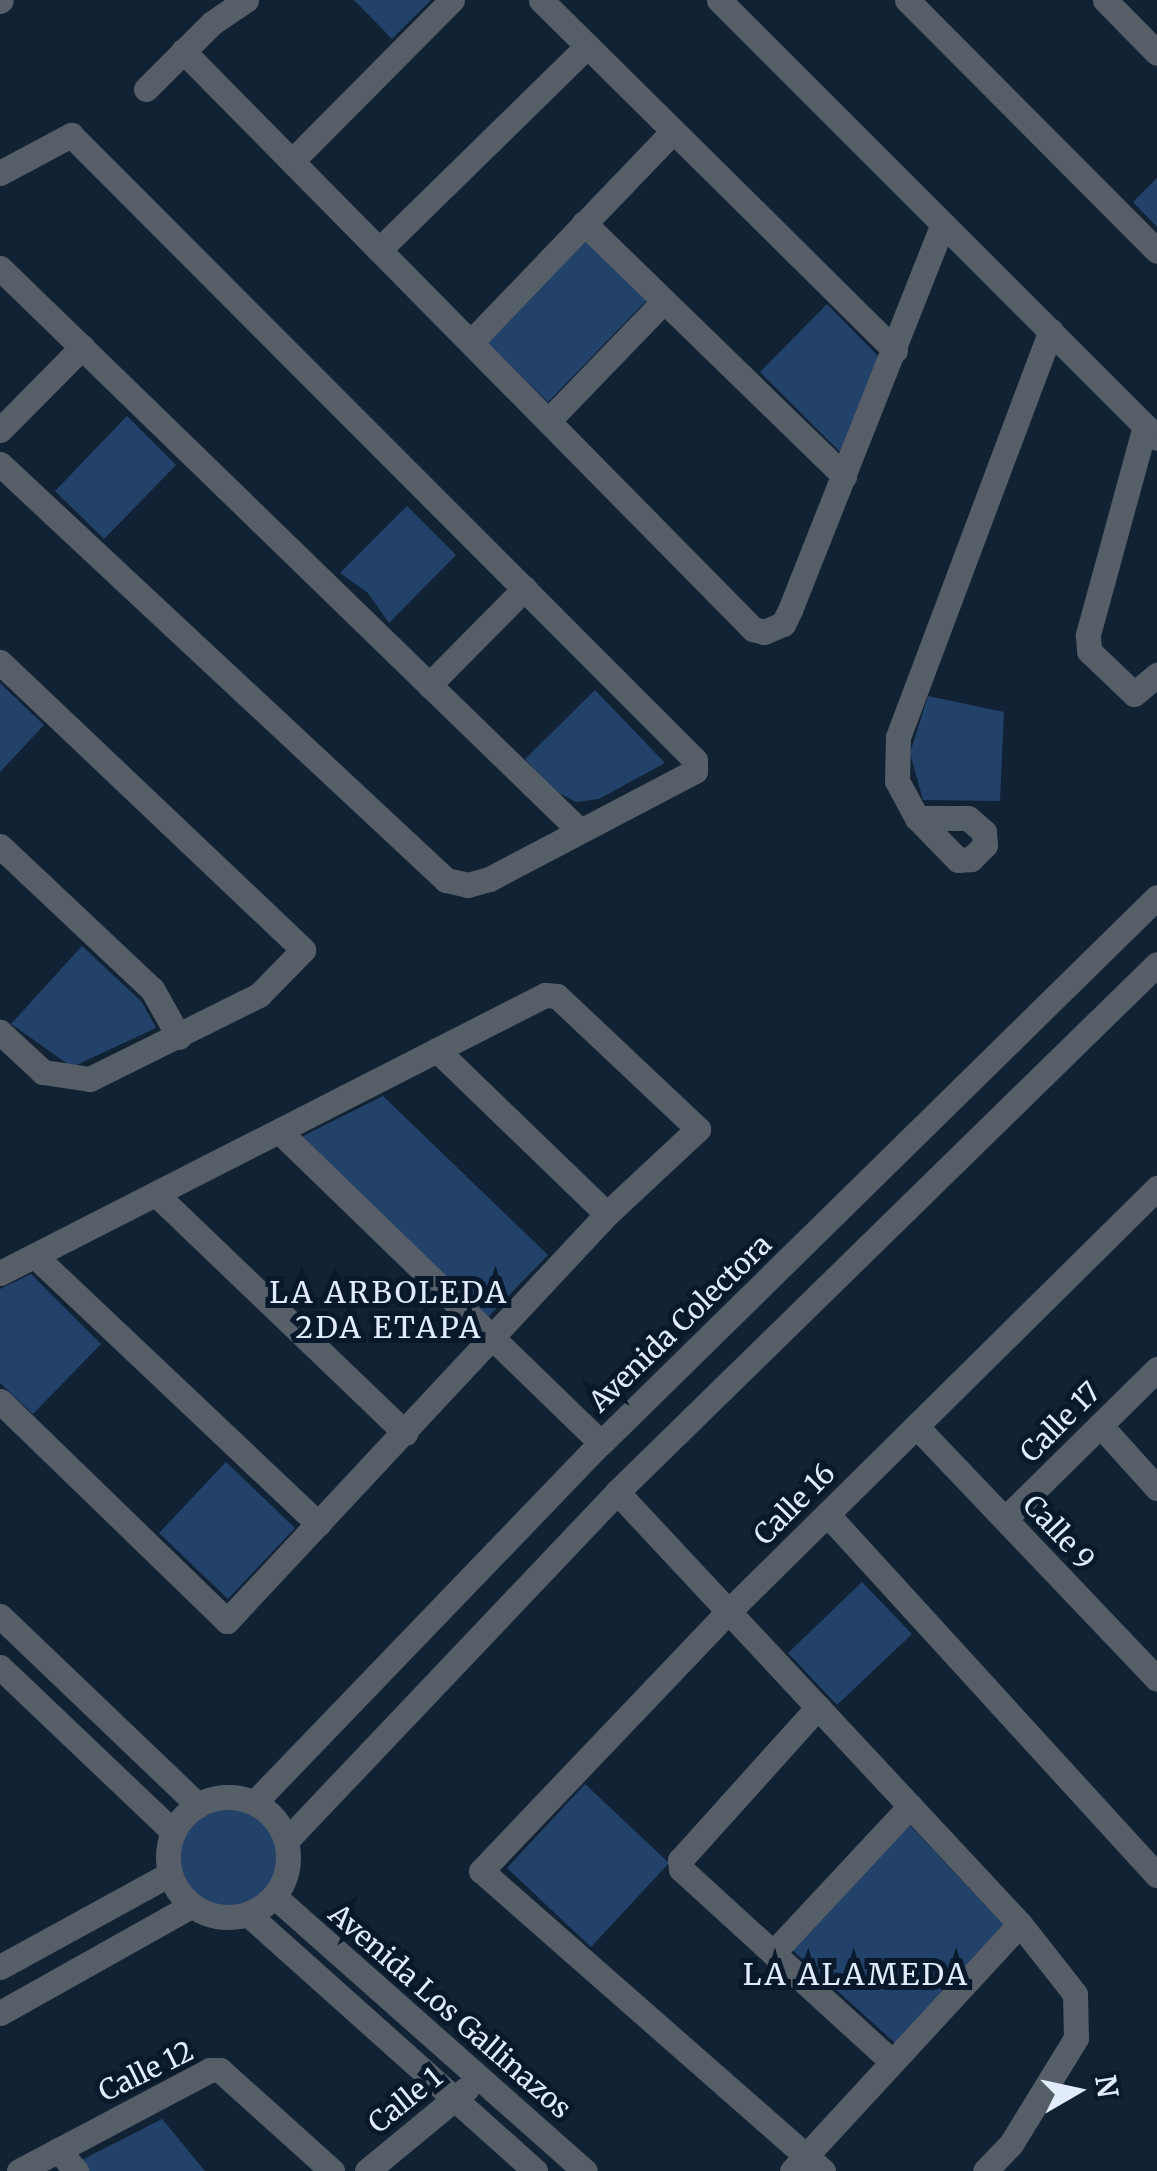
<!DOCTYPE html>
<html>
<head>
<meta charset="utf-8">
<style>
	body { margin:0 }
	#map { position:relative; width:1157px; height:2171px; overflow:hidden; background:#122235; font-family:Merriweather,serif }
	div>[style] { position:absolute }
	.green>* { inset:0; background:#234269 }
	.round { border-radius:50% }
	.minor>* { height:25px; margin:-12.5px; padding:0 12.5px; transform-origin:12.5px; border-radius:12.5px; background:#565e68 }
	.minor>.ring { margin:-12.5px; padding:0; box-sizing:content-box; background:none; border:25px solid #565e68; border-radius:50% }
	span { translate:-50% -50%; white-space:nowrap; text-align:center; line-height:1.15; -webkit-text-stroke:10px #09182b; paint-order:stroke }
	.street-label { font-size:28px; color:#e1ebf9 }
	.neighbourhood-label { font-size:30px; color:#e1ebf9; letter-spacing:2.5px }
	.north { position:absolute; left:1027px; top:2041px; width:100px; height:100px; -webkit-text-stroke:8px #09182b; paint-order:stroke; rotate:81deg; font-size:28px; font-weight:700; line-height:40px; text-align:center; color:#e1ebf9 }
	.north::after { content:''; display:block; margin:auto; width:35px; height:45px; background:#e1ebf9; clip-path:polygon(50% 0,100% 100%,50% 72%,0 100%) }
</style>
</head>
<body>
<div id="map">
	<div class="green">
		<div style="clip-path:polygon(354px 0,431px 0,392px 39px)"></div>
		<div style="clip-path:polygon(1157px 178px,1157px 227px,1133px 202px)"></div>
		<div style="clip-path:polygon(587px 237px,649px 298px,548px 402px,486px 341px)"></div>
		<div style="clip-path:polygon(827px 304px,880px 358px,841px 453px,760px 372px)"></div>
		<div style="clip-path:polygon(127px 416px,176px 465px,104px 539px,55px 491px)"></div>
		<div style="clip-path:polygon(407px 506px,456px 555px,389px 623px,368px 593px,340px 573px)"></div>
		<div style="clip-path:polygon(0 683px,44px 725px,0 772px)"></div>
		<div style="clip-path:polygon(595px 690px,665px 763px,599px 799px,576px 802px,553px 790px,525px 759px)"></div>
		<div style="clip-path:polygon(928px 696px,1004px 712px,1000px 801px,923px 800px,910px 753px)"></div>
		<div style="clip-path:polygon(82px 946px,142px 1002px,156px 1028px,72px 1067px,11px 1024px)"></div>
		<div style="clip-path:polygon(383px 1096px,548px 1255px,486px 1319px,299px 1138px)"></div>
		<div style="clip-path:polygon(31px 1274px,101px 1344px,33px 1414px,0 1383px,0 1289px)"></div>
		<div style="clip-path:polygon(226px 1462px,295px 1528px,228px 1599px,159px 1533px)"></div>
		<div style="clip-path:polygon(862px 1582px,912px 1634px,837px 1705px,788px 1653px)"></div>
		<div style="clip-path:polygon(585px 1784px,669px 1863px,591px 1947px,507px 1868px)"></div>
		<div class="round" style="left:176px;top:1807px;width:102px;height:102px"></div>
		<div style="clip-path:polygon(907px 1822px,1004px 1925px,895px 2043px,790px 1948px)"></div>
		<div style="clip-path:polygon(162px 2119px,205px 2171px,82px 2171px,76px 2163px)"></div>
	</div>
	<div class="minor">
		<div style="left:541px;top:0;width:498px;rotate:44.7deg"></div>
		<div style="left:719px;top:0;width:619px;rotate:45deg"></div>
		<div style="left:907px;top:0;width:354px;rotate:45.1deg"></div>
		<div style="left:1105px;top:0;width:74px;rotate:45.5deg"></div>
		<div style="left:0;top:1px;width:1px;rotate:-45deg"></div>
		<div style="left:183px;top:51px;width:812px;rotate:45.4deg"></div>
		<div style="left:753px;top:629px;width:11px;rotate:15deg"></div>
		<div style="left:764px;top:632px;width:21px;rotate:-23deg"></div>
		<div style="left:783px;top:624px;width:16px;rotate:-63deg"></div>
		<div style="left:790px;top:610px;width:415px;rotate:-68.4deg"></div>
		<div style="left:146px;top:89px;width:93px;rotate:-45deg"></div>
		<div style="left:212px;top:23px;width:41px;rotate:-34.1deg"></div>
		<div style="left:292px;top:161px;width:227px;rotate:-45.2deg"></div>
		<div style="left:0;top:173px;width:81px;rotate:-28.2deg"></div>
		<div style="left:71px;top:135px;width:883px;rotate:45.05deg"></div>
		<div style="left:695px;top:760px;width:11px;rotate:90deg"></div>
		<div style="left:695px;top:771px;width:233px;rotate:152.3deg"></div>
		<div style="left:489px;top:879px;width:22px;rotate:164deg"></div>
		<div style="left:468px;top:885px;width:23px;rotate:-167deg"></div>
		<div style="left:446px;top:880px;width:610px;rotate:-136.99deg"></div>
		<div style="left:584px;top:223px;width:363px;rotate:44.2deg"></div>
		<div style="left:379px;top:250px;width:291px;rotate:-44.4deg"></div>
		<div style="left:0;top:268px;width:808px;rotate:44.15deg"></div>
		<div style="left:471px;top:342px;width:292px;rotate:-46.2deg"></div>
		<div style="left:548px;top:421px;width:167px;rotate:-46deg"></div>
		<div style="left:1145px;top:426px;width:217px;rotate:105.3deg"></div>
		<div style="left:1088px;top:635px;width:16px;rotate:86deg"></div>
		<div style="left:1089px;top:651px;width:62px;rotate:43.7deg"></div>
		<div style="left:1134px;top:694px;width:30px;rotate:-40deg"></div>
		<div style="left:0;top:430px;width:117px;rotate:-45.3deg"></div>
		<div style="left:0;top:662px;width:418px;rotate:43.5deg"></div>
		<div style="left:303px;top:950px;width:63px;rotate:134.4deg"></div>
		<div style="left:259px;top:995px;width:189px;rotate:153.6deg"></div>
		<div style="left:90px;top:1079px;width:48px;rotate:-171.5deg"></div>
		<div style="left:43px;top:1072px;width:59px;rotate:-137.1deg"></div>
		<div style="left:429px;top:685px;width:136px;rotate:-45.3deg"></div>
		<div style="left:917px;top:818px;width:51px"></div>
		<div style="left:968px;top:818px;width:21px;rotate:41deg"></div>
		<div style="left:984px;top:832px;width:13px;rotate:86deg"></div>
		<div style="left:985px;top:845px;width:20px;rotate:135deg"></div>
		<div style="left:971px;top:859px;width:13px;rotate:176deg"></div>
		<div style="left:958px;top:860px;width:59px;rotate:-134.3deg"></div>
		<div style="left:917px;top:818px;width:42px;rotate:-118.4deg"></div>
		<div style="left:897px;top:781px;width:44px;rotate:-88.7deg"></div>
		<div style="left:898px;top:737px;width:434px;rotate:-69.4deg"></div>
		<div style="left:0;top:846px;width:209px;rotate:43.3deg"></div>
		<div style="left:152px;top:989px;width:55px;rotate:60.6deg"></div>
		<div style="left:437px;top:1050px;width:236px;rotate:44deg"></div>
		<div style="left:279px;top:1131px;width:448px;rotate:44.1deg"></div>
		<div style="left:157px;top:1195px;width:344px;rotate:43.8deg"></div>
		<div style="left:35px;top:1256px;width:390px;rotate:43.4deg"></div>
		<div style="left:0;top:1273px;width:612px;rotate:-27.03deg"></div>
		<div style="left:545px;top:995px;width:12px;rotate:5deg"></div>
		<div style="left:557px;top:996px;width:194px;rotate:43.3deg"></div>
		<div style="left:698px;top:1129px;width:125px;rotate:137deg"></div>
		<div style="left:607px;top:1214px;width:557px;rotate:133.04deg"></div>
		<div style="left:227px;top:1621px;width:316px;rotate:-135.9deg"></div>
		<div style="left:1100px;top:1425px;width:85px;rotate:47.9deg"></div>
		<div style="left:916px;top:1426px;width:349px;rotate:46.4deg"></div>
		<div style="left:617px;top:1492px;width:591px;rotate:46.99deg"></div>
		<div style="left:1020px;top:1924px;width:89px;rotate:51.8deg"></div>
		<div style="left:1075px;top:1994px;width:44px;rotate:88.7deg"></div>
		<div style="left:1076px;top:2038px;width:124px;rotate:121.5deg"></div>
		<div style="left:1011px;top:2144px;width:37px;rotate:134deg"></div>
		<div style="left:827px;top:1514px;width:489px;rotate:47.6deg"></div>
		<div style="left:1005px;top:1519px;width:214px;rotate:-44.6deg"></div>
		<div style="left:0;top:1616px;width:274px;rotate:43.7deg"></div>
		<div style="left:0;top:1667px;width:239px;rotate:43.6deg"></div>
		<div style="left:818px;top:1707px;width:206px;rotate:132deg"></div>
		<div style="left:680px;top:1860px;width:9px;rotate:84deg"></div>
		<div style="left:681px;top:1869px;width:286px;rotate:42.4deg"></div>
		<div class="ring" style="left:168px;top:1797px;width:95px;height:95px"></div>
		<div style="left:255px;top:1802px;width:499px;rotate:-46.1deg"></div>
		<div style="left:601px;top:1443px;width:779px;rotate:-44.48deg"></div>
		<div style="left:286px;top:1841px;width:481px;rotate:-46.5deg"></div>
		<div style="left:617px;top:1492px;width:755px;rotate:-44.36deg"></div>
		<div style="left:274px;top:1896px;width:415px;rotate:41.5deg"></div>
		<div style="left:249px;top:1915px;width:384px;rotate:41.8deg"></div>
		<div style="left:773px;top:1953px;width:201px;rotate:-47deg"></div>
		<div style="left:0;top:1967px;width:194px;rotate:-28.7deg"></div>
		<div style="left:0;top:2013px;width:219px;rotate:-29.3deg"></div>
		<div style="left:58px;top:2150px;width:28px;rotate:49deg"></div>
		<div style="left:19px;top:2171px;width:216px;rotate:-27.9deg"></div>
		<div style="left:210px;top:2070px;width:10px"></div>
		<div style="left:220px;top:2070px;width:151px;rotate:42deg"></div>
		<div style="left:367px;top:2171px;width:129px;rotate:-39.6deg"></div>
		<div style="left:792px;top:2171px;width:336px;rotate:-47.3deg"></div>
		<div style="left:823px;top:2171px;width:455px;rotate:-138.7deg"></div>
		<div style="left:481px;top:1871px;width:359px;rotate:-46.4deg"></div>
		<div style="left:729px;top:1611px;width:602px;rotate:-44.66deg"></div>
	</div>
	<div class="street-label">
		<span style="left:680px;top:1323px;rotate:-44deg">Avenida Colectora</span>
		<span style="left:1060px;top:1422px;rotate:-45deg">Calle 17</span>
		<span style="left:794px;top:1504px;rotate:-45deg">Calle 16</span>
		<span style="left:1059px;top:1532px;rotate:47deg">Calle 9</span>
		<span style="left:450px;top:2011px;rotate:41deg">Avenida Los Gallinazos</span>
		<span style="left:146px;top:2071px;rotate:-26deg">Calle 12</span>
		<span style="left:405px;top:2100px;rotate:-39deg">Calle 1</span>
	</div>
	<div class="neighbourhood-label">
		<span style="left:389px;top:1309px">LA ARBOLEDA<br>2DA ETAPA</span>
		<span style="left:856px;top:1974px">LA ALAMEDA</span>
	</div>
	<div class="north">N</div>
</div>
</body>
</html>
